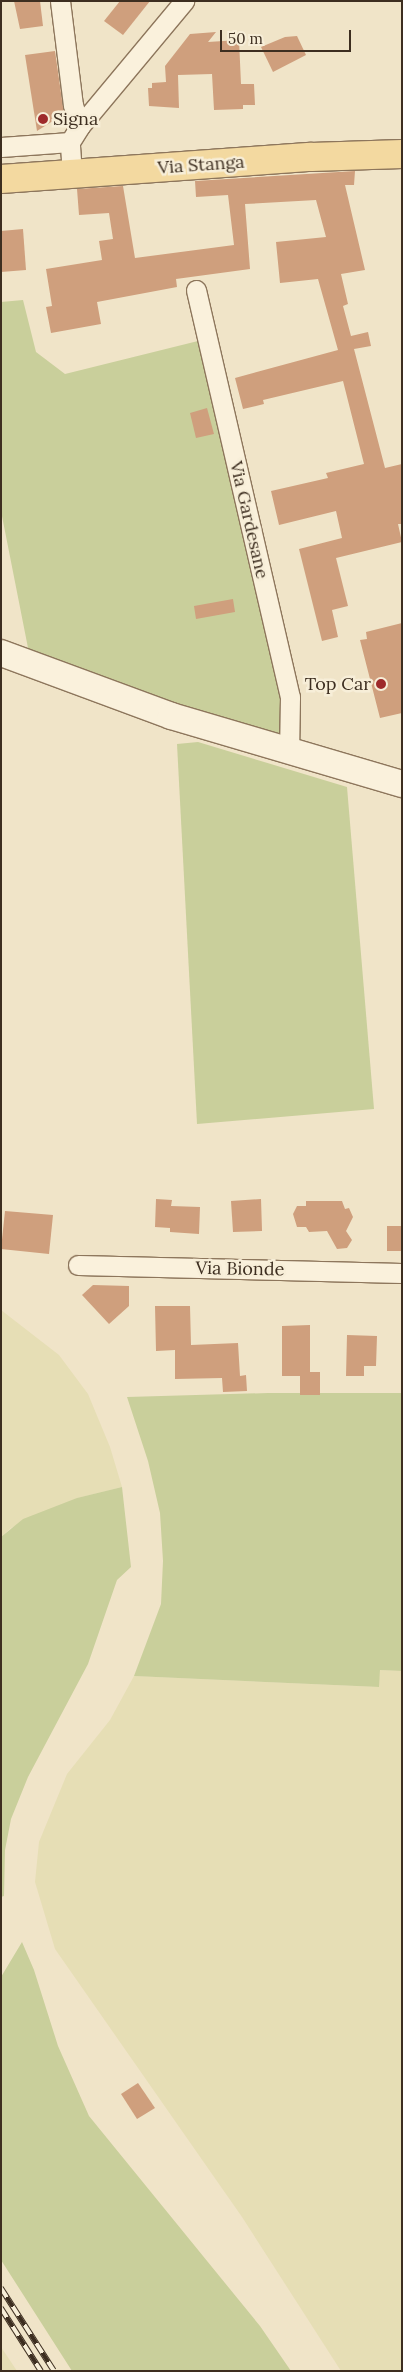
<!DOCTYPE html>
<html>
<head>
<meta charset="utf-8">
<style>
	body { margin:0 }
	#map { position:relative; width:403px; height:2372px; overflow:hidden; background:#f0e4c8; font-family:Lora,serif }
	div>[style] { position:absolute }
	.farmland>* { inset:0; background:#e6deb5 }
	.green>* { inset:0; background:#c9cf9b }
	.building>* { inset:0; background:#cf9f7d }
	.roads { filter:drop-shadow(1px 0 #8d765c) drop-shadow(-1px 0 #8d765c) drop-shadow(0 1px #8d765c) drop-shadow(0 -1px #8d765c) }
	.minor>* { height:19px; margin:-9.5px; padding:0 9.5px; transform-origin:9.5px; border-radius:9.5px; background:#faf1dc }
	.secondary>* { height:26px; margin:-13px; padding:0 13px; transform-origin:13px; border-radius:13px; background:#faf1dc }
	.primary>* { height:28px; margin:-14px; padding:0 14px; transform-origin:14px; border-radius:14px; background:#f3d9a0 }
	.rail>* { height:5.5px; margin-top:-2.75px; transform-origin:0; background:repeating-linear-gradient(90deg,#f7eed8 0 11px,#3d2e20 0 22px); box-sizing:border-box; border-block:1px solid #3d2e20 }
	.dots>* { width:14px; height:14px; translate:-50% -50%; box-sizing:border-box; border:2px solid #f7eed8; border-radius:50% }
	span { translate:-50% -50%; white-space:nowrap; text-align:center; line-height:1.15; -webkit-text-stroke:5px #f7eed8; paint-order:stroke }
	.poi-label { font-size:18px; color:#3d2e20 }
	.left { translate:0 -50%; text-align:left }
	.right { translate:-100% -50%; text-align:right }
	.street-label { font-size:18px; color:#3d2e20 }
	.frame { position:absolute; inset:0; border:2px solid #3d2e20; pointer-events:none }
	.scale { position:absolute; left:220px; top:30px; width:131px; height:22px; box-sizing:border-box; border:2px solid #3d2e20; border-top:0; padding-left:6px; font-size:15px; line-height:18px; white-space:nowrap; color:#3d2e20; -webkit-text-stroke:4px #f7eed8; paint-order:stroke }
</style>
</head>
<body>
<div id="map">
	<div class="farmland">
		<div style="clip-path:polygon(1px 1310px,59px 1355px,88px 1394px,110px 1447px,122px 1487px,78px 1498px,11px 1528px,1px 1537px)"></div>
		<div style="clip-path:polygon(380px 1670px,402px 1671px,402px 2371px,341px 2371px,242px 2217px,55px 1949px,35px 1882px,39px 1842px,67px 1774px,110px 1720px,134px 1676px,378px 1687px)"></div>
		<div style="clip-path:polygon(1px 2347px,17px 2371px,1px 2371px)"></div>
	</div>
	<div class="green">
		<div style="clip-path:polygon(23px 300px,36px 352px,65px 374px,198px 341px,294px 741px,246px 729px,29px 653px,1px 511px,1px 302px)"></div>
		<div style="clip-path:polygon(198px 742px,347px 787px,374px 1109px,197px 1124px,177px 744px)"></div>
		<div style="clip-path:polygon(268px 1393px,402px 1393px,402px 1671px,380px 1670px,379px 1687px,134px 1676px,161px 1604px,163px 1561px,160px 1513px,148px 1461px,127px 1397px)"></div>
		<div style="clip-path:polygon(122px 1487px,131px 1567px,117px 1580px,88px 1664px,28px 1777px,11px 1819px,5px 1850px,4px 1896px,1px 1897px,1px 1537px,23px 1519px,77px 1498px)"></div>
		<div style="clip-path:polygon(22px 1942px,34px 1970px,58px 2046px,89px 2116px,260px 2326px,291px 2371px,72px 2371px,1px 2260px,1px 1977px)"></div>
	</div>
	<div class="building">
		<div style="clip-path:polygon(14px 1px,40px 1px,43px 26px,20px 29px)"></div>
		<div style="clip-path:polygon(120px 1px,150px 1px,123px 35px,104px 21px)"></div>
		<div style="clip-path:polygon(216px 32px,208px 42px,239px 40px,241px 84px,254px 84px,255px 105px,243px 105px,243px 109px,214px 110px,212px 74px,178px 75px,179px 108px,149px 106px,148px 88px,152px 88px,152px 83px,166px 82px,165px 66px,190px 34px)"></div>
		<div style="clip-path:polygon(297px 36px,306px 55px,273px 72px,261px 47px,285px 37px)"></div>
		<div style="clip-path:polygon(55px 51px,64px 114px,37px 131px,25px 55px)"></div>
		<div style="clip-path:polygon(355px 171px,354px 185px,345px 185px,365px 270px,341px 274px,348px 304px,343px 306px,351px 336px,368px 332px,371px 346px,354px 349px,385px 468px,402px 464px,402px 524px,398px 524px,402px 542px,336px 558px,348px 606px,332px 610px,338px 637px,322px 641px,299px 549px,342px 538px,336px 511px,279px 525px,271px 491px,328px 478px,326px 473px,364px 464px,343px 381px,263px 400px,264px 404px,243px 409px,235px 378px,338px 350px,318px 279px,280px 283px,276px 242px,326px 237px,316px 200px,245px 204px,250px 269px,176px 279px,177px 287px,97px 302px,101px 324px,51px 333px,46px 307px,52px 306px,46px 269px,102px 260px,99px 241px,113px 239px,109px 213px,79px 215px,77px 189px,123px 186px,135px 258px,234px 245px,228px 195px,196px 197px,195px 181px)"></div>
		<div style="clip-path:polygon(23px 229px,26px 270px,1px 272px,1px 231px)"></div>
		<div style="clip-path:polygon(207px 408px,214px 434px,196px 438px,190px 413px)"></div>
		<div style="clip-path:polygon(233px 599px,235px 612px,196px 619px,194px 606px)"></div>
		<div style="clip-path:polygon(402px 623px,402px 713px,380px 718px,360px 640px,367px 639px,366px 632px)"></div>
		<div style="clip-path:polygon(156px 1199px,172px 1200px,171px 1206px,200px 1207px,199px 1234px,170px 1232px,170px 1228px,155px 1227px)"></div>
		<div style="clip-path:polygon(261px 1199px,262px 1231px,233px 1232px,231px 1201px)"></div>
		<div style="clip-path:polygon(306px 1201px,342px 1201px,345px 1209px,349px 1208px,353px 1217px,346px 1231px,352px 1240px,347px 1248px,337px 1249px,327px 1231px,309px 1232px,306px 1227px,297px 1227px,293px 1214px,297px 1206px,306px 1206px)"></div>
		<div style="clip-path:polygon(5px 1211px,53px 1215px,49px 1254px,1px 1249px)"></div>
		<div style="clip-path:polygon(387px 1226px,402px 1226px,402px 1251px,387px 1251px)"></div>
		<div style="clip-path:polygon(93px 1285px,129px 1286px,129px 1306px,109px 1324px,82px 1295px)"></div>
		<div style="clip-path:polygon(155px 1306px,190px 1306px,191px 1345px,238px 1343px,240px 1376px,246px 1375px,247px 1391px,223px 1392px,222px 1378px,175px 1379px,175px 1350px,156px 1351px)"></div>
		<div style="clip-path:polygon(310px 1325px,310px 1372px,320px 1372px,320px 1395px,300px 1395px,300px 1376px,282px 1376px,282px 1326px)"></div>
		<div style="clip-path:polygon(347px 1335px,377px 1336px,376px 1366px,364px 1366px,364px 1376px,346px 1376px)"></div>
		<div style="clip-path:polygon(138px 2083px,155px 2108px,137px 2119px,121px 2094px)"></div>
	</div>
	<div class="roads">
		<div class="minor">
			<div style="left:60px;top:1px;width:105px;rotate:82.9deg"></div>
			<div style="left:73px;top:105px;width:22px;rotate:72deg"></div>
			<div style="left:1px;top:147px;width:69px;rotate:-4.1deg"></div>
			<div style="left:72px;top:174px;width:32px;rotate:-94deg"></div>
			<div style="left:70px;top:142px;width:19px;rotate:-58deg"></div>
			<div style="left:80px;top:126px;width:163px;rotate:-50.2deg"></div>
			<div style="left:196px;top:290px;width:418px;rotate:77deg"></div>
			<div style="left:290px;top:697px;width:55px;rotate:91deg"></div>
			<div style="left:78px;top:1265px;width:324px;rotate:1.4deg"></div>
		</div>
		<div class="secondary">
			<div style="left:1px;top:653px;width:181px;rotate:20.3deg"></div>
			<div style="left:171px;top:716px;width:241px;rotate:16.4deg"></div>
		</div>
		<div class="primary">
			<div style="left:1px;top:179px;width:311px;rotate:-4.1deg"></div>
			<div style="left:311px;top:157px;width:91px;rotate:-1.9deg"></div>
		</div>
	</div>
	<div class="rail">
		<div style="left:1px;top:2288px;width:98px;rotate:57.4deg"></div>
		<div style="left:1px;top:2308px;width:75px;rotate:57.6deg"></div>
	</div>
	<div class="dots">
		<div style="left:43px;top:119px;background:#9e2a2b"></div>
		<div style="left:381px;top:684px;background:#9e2a2b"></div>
	</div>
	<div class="poi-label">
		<span class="left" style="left:53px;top:119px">Signa</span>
		<span class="right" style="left:371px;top:684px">Top Car</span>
	</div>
	<div class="street-label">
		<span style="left:201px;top:165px;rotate:-4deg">Via Stanga</span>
		<span style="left:249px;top:520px;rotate:77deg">Via Gardesane</span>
		<span style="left:240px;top:1269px;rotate:1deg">Via Bionde</span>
	</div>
	<div class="frame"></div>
	<div class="scale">50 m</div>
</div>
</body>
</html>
